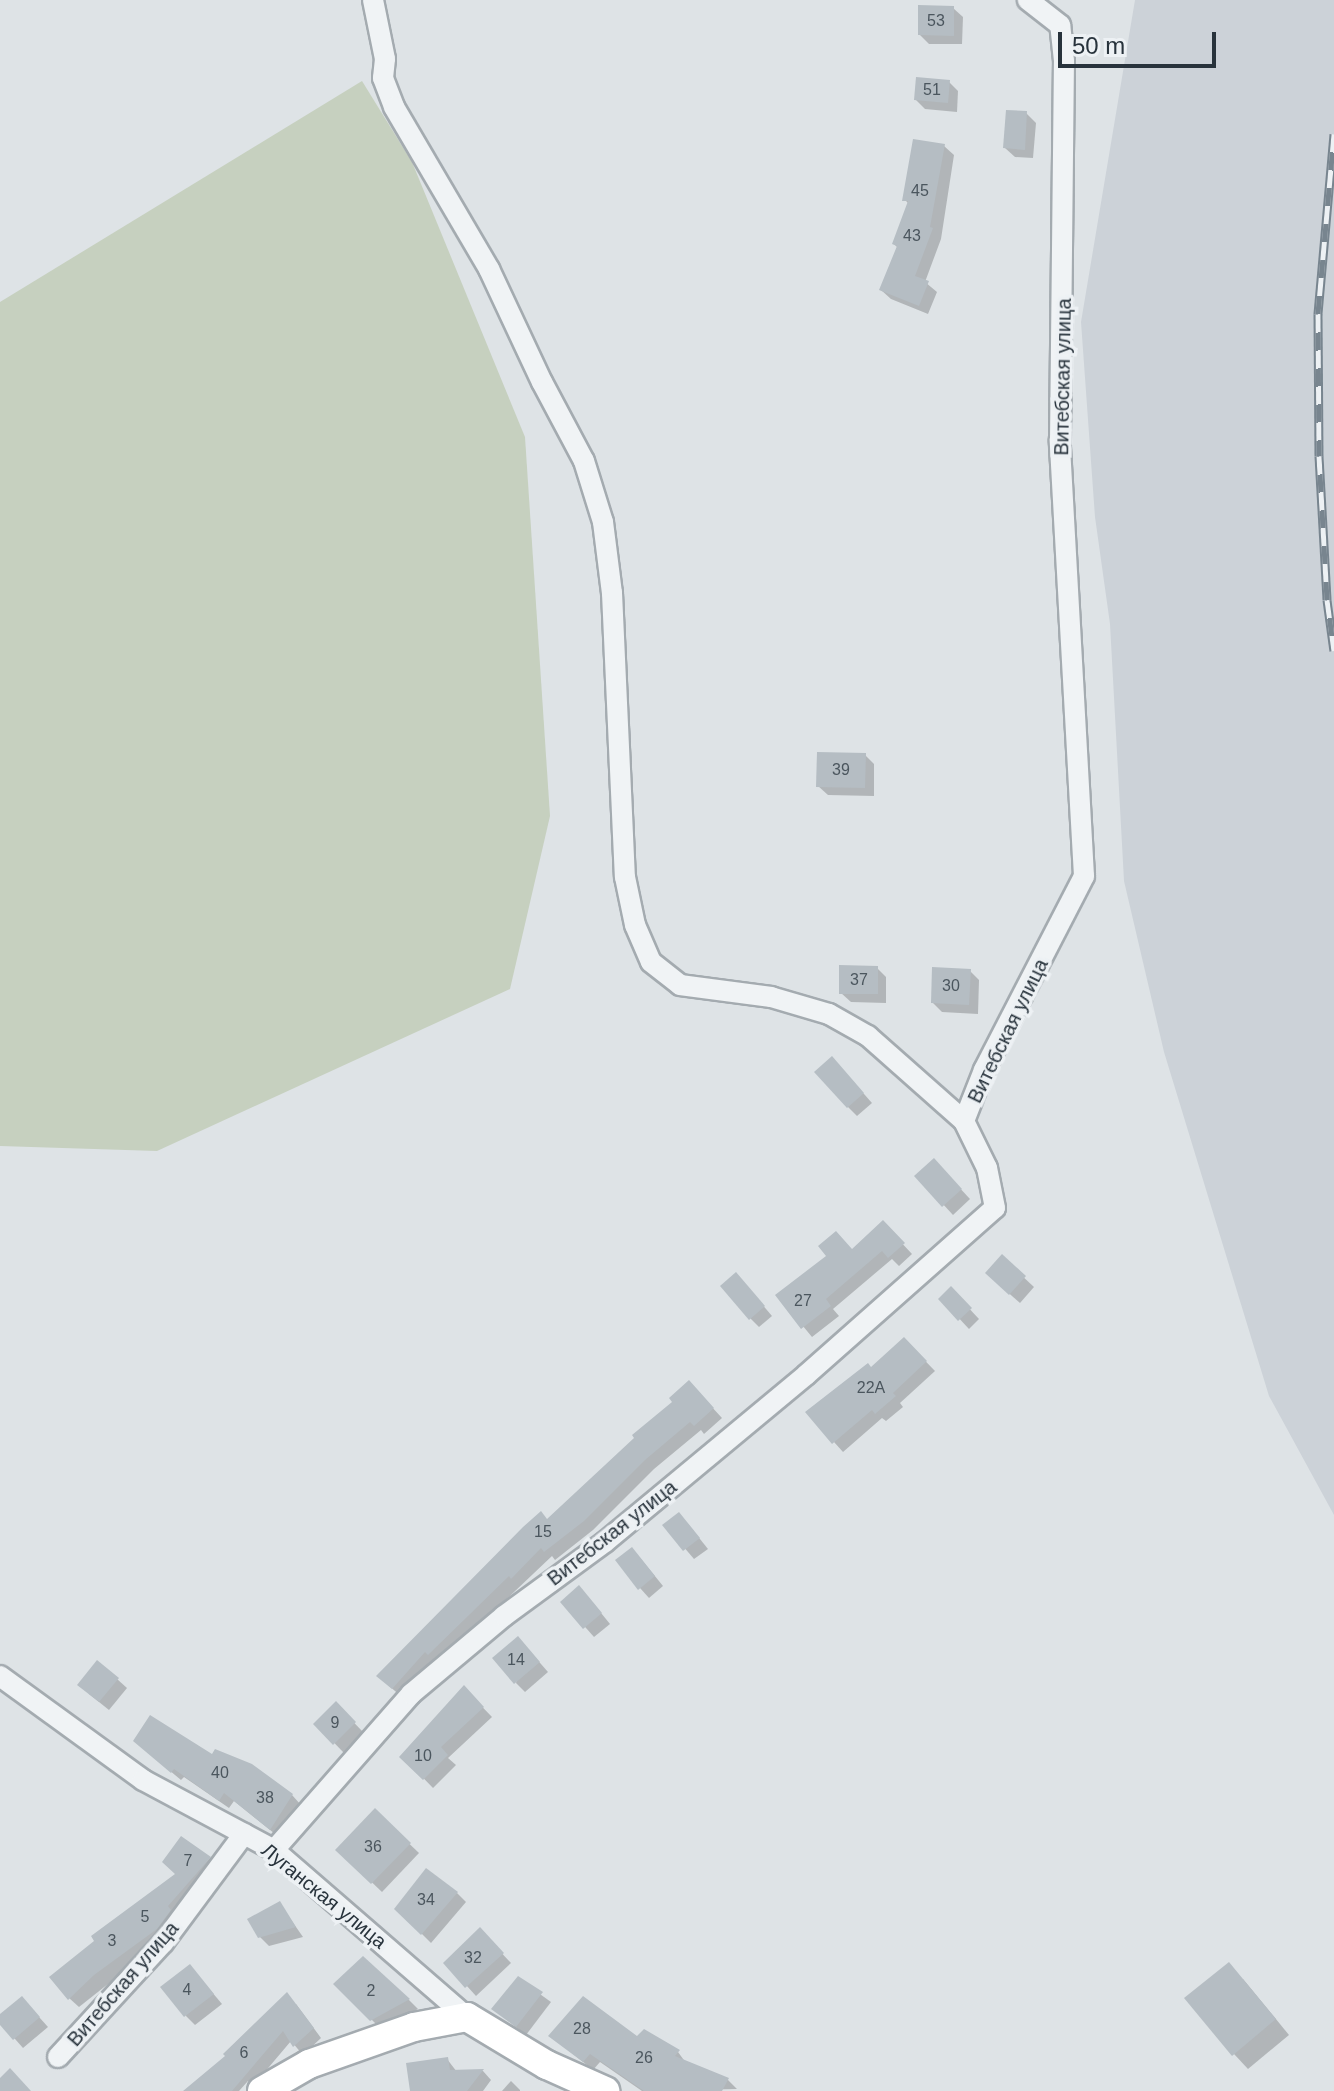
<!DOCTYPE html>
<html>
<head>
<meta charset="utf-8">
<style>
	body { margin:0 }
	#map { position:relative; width:1334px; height:2091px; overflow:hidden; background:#dee3e6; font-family:Arial,sans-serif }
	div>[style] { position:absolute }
	.built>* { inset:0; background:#ccd2d8 }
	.green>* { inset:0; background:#c6d0bf }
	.shadow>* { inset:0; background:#0003 }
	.building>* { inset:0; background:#b5bdc3 }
	.roads { filter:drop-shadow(2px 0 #a4abb0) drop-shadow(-2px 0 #a4abb0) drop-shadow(0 2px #a4abb0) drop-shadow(0 -2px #a4abb0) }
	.street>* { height:20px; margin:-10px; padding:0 10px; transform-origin:10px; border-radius:10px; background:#f0f3f5 }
	.secondary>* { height:28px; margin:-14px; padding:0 14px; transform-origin:14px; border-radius:14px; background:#fff }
	.rail>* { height:9px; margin-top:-4.5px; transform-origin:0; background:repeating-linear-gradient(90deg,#edf1f4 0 18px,#78858f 0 36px); box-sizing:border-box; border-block:2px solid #78858f }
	span { translate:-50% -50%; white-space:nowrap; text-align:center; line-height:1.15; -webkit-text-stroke:7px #edf1f4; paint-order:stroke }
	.number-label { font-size:16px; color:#4b565e }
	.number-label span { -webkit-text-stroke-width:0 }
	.street-label { font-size:20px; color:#28333c }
	.scale { position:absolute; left:1058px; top:32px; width:158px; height:36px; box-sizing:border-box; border:4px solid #28333c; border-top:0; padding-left:10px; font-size:24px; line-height:28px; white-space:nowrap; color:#28333c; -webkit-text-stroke:6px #edf1f4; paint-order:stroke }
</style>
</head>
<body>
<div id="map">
	<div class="built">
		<div style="clip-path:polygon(1135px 0,1334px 0,1334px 1515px,1269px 1396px,1164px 1052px,1124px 881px,1110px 624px,1095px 517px,1081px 322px)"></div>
	</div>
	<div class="green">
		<div style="clip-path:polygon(362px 81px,412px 162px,525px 437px,550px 816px,510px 989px,157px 1151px,0 1146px,0 302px)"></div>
	</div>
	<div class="shadow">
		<div style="clip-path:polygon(953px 8px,963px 17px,962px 44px,929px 44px,920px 35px)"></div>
		<div style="clip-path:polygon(949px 82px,958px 91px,957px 112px,925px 109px,916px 100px)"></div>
		<div style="clip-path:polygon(1026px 113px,1036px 123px,1033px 158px,1015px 157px,1005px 148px)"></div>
		<div style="clip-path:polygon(944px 146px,954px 155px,941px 239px,925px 282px,937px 292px,928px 314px,891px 299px,881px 290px,898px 248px,894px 244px,909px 204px,905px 200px)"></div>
		<div style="clip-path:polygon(865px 755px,874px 764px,874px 796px,828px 795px,818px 786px)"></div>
		<div style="clip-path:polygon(877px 968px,886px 977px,886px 1003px,851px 1002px,841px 993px)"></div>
		<div style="clip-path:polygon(970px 971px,979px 980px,978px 1014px,942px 1012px,933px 1003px)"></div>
		<div style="clip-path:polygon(841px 1068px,872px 1103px,857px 1116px,848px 1107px)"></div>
		<div style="clip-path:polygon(943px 1170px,970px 1199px,953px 1215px,917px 1176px)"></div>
		<div style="clip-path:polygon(883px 1223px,912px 1254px,899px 1266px,892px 1259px,833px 1309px,839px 1316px,812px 1337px,778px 1296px,853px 1252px)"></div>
		<div style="clip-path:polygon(1002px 1257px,1034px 1287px,1020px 1303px,996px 1282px)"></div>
		<div style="clip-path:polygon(745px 1284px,772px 1316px,759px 1327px,750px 1318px)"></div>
		<div style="clip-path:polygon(951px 1289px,979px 1319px,969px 1329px,941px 1299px)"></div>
		<div style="clip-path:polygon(904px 1339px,935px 1371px,900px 1403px,903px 1407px,886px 1421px,882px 1418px,843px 1452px,834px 1442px,871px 1370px)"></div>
		<div style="clip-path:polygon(698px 1392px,722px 1418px,704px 1434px,701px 1430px,654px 1469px,593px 1530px,555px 1560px,552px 1556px,439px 1663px,436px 1660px,402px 1697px,388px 1685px,548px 1521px,675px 1402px)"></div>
		<div style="clip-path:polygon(688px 1524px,708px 1549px,694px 1559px,665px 1525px)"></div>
		<div style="clip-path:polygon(641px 1559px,663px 1586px,649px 1598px,640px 1588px)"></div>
		<div style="clip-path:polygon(588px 1597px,610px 1624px,594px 1637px,563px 1602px)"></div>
		<div style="clip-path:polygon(527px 1648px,548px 1672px,525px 1692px,516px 1683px)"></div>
		<div style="clip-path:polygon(117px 1679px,127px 1688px,109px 1710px,89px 1694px)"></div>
		<div style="clip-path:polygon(464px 1688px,492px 1717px,448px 1758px,456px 1765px,433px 1788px,402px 1756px)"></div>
		<div style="clip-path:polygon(336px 1704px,364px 1733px,344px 1753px,316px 1724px)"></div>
		<div style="clip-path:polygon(145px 1750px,213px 1756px,292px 1795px,301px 1805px,280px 1838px,234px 1801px,229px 1808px,184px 1777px,181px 1780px)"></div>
		<div style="clip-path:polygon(375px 1811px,419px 1853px,382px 1892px,338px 1850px)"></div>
		<div style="clip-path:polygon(210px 1858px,219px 1867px,166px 1938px,79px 2007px,69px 1998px)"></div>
		<div style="clip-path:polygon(457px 1893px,466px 1902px,431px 1943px,397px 1909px)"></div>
		<div style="clip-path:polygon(280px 1904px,303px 1937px,269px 1946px,260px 1937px)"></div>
		<div style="clip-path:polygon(480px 1930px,511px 1963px,476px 1996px,446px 1963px)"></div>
		<div style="clip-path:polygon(363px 1959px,409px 2000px,418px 2009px,381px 2029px,336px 1984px)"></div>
		<div style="clip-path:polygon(190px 1966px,222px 2004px,195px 2025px,186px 2016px)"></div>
		<div style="clip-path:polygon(519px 1979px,551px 2002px,526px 2035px,494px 2009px)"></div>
		<div style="clip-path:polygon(1243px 1979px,1289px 2035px,1248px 2069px,1234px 2054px)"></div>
		<div style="clip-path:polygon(296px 2004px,321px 2038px,303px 2055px,291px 2041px,253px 2086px,248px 2081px,239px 2091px,186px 2091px)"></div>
		<div style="clip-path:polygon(31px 2008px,48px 2027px,23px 2048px,0 2022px,0 2017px)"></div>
		<div style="clip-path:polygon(551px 2036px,637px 2039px,678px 2052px,686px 2063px,728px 2080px,737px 2089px,642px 2091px,600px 2062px,593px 2070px)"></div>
		<div style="clip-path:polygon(447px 2059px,457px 2072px,483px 2071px,491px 2080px,483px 2091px,412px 2091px)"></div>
		<div style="clip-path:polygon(511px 2081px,520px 2090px,520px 2091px,502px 2091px)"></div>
	</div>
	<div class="building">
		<div style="clip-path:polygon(918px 5px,954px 6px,954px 36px,918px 35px)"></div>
		<div style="clip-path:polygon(916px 77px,950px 80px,948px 103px,914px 100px)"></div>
		<div style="clip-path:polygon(1006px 110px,1027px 111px,1025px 150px,1003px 148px)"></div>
		<div style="clip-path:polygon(913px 139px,945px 144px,930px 227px,933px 228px,915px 276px,929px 281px,919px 306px,879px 290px,897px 246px,892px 244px,908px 201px,902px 201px)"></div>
		<div style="clip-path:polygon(817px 752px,866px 753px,865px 788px,816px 787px)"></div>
		<div style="clip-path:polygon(839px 965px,878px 966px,878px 994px,839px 994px)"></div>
		<div style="clip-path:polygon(932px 967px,971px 969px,969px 1005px,931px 1003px)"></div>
		<div style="clip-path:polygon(832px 1056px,864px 1093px,847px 1108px,814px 1072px)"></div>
		<div style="clip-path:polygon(934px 1158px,962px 1189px,942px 1207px,914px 1176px)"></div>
		<div style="clip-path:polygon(883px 1220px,905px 1243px,888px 1258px,882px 1251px,826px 1299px,831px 1306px,801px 1329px,775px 1295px,826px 1256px,818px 1246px,836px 1231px,852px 1249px)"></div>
		<div style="clip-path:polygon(1002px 1254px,1026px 1276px,1009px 1295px,985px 1273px)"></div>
		<div style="clip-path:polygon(736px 1272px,765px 1306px,749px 1320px,720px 1286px)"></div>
		<div style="clip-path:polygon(951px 1286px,972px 1308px,958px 1321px,938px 1299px)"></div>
		<div style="clip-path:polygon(904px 1337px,927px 1361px,893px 1393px,896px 1396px,875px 1414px,872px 1410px,832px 1444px,805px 1412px,868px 1363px,871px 1367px)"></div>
		<div style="clip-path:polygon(689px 1380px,714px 1408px,694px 1426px,690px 1422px,645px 1460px,584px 1521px,544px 1552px,541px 1548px,511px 1579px,509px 1576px,428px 1655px,425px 1652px,392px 1689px,376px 1676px,523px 1527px,541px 1511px,547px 1519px,634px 1438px,632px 1435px,672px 1402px,669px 1398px)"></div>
		<div style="clip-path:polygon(679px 1512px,700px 1538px,683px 1551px,662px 1525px)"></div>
		<div style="clip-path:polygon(632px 1547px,655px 1576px,638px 1590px,615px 1560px)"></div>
		<div style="clip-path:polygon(579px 1585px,602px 1613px,583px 1629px,560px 1602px)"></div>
		<div style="clip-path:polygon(518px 1636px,540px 1662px,514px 1684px,492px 1658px)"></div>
		<div style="clip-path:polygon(97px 1660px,119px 1678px,99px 1702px,77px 1685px)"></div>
		<div style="clip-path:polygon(464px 1685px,484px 1707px,441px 1747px,448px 1755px,423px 1780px,399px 1757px)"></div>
		<div style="clip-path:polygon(336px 1701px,356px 1722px,333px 1745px,313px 1724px)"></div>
		<div style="clip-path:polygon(150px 1715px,212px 1754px,215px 1749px,252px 1764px,293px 1794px,270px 1830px,224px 1793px,219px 1801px,174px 1769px,171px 1773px,133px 1741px)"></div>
		<div style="clip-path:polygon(375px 1808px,411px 1843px,371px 1884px,335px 1850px)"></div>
		<div style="clip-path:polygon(181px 1836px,211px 1857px,168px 1906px,171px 1910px,157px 1929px,94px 1975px,68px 2000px,49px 1977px,94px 1941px,91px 1936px,175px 1874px,162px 1862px)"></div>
		<div style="clip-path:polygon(426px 1868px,458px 1892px,421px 1935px,394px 1909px)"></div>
		<div style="clip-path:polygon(280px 1901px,296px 1927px,258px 1938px,247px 1919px)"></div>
		<div style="clip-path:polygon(480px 1927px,504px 1953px,465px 1988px,443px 1963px)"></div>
		<div style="clip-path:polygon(363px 1956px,410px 1999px,370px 2021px,333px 1984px)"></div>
		<div style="clip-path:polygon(1229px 1962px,1276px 2019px,1232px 2056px,1184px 1998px)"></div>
		<div style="clip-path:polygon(190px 1964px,214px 1994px,184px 2017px,160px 1987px)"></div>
		<div style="clip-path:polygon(518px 1976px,543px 1992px,516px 2027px,491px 2009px)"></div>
		<div style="clip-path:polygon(287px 1992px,314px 2028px,293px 2047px,283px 2031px,232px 2091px,183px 2091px,225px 2056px,223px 2054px)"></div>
		<div style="clip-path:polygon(22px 1996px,40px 2017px,13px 2040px,0 2025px,0 2014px)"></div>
		<div style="clip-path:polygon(583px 1996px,637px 2036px,644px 2029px,680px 2050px,675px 2056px,729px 2078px,722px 2091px,644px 2091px,590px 2054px,583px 2062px,548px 2036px)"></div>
		<div style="clip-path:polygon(448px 2057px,450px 2070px,484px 2069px,467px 2091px,410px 2091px,406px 2063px)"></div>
		<div style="clip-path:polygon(10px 2068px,31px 2091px,0 2091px,0 2078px)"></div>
	</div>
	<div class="roads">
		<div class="street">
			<div style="left:373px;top:0;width:60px;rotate:78.5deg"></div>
			<div style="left:385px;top:59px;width:19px;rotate:96deg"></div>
			<div style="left:383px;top:78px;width:31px;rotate:69deg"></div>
			<div style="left:394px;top:107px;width:188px;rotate:59.6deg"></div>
			<div style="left:489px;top:269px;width:125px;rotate:64.9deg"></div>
			<div style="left:542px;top:382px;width:89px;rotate:62deg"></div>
			<div style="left:584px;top:461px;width:64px;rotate:72.7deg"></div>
			<div style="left:603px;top:522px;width:72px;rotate:82.8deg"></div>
			<div style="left:612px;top:593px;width:284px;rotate:87.4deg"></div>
			<div style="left:625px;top:877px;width:49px;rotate:78.2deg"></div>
			<div style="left:635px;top:925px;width:40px;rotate:66.6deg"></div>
			<div style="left:651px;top:962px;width:37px;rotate:38deg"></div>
			<div style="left:680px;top:985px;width:92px;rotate:7.5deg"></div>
			<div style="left:771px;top:997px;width:60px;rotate:16.3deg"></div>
			<div style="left:829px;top:1014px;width:45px;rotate:29.4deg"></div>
			<div style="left:868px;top:1036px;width:128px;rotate:41.5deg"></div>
			<div style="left:0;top:1676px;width:177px;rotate:36deg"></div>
			<div style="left:143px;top:1780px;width:149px;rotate:28.1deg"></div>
			<div style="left:274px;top:1850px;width:255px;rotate:40.9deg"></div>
			<div style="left:274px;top:1850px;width:208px;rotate:-48.7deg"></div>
			<div style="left:411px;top:1694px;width:121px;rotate:-40deg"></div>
			<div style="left:504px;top:1616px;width:125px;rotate:-36.2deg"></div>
			<div style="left:605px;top:1542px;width:261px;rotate:-39.7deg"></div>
			<div style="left:806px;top:1375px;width:252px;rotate:-41.5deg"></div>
			<div style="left:995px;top:1208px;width:41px;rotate:-101.3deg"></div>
			<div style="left:987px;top:1168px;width:52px;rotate:-116.1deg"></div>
			<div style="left:964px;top:1121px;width:55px;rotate:-68.6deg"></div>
			<div style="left:984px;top:1070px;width:218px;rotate:-62.7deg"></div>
			<div style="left:1084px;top:876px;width:437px;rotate:-93.2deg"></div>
			<div style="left:1060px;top:440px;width:379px;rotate:-89.4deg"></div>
			<div style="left:1064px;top:61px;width:36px;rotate:-96deg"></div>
			<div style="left:1060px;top:25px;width:41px;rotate:-142deg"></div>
			<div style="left:58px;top:2057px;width:155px;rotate:-47.4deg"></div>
			<div style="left:163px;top:1943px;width:136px;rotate:-53.4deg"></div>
		</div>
		<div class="secondary">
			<div style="left:262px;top:2091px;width:54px;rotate:-29.9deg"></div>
			<div style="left:309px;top:2064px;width:111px;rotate:-19.4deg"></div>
			<div style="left:414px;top:2027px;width:54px;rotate:-10.7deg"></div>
			<div style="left:467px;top:2017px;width:93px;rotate:31deg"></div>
			<div style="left:547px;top:2065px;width:64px;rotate:24.1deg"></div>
		</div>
	</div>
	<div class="rail">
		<div style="left:1334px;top:134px;width:181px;rotate:95.1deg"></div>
		<div style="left:1318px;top:314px;width:142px;rotate:89.6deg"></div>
		<div style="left:1319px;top:456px;width:144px;rotate:86.8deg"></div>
		<div style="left:1327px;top:600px;width:51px;rotate:82.2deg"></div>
	</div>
	<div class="number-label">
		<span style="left:936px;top:21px">53</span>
		<span style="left:932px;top:90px">51</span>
		<span style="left:920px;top:191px">45</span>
		<span style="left:912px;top:236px">43</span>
		<span style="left:841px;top:770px">39</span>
		<span style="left:859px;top:980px">37</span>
		<span style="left:951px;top:986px">30</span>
		<span style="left:803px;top:1301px">27</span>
		<span style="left:871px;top:1388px">22А</span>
		<span style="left:543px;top:1532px">15</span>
		<span style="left:516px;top:1660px">14</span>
		<span style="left:335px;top:1723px">9</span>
		<span style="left:423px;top:1756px">10</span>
		<span style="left:220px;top:1773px">40</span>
		<span style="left:265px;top:1798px">38</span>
		<span style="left:373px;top:1847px">36</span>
		<span style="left:188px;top:1861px">7</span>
		<span style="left:426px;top:1900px">34</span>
		<span style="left:145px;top:1917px">5</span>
		<span style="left:112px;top:1941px">3</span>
		<span style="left:473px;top:1958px">32</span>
		<span style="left:187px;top:1990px">4</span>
		<span style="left:371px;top:1991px">2</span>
		<span style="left:582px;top:2029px">28</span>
		<span style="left:244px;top:2053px">6</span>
		<span style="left:644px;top:2058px">26</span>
	</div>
	<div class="street-label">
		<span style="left:1063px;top:377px;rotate:-89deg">Витебская улица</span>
		<span style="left:1008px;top:1031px;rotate:-64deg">Витебская улица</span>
		<span style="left:612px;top:1533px;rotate:-38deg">Витебская улица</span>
		<span style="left:324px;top:1896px;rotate:39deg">Луганская улица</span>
		<span style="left:123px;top:1984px;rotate:-49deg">Витебская улица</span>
	</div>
	<div class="scale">50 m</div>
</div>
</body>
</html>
